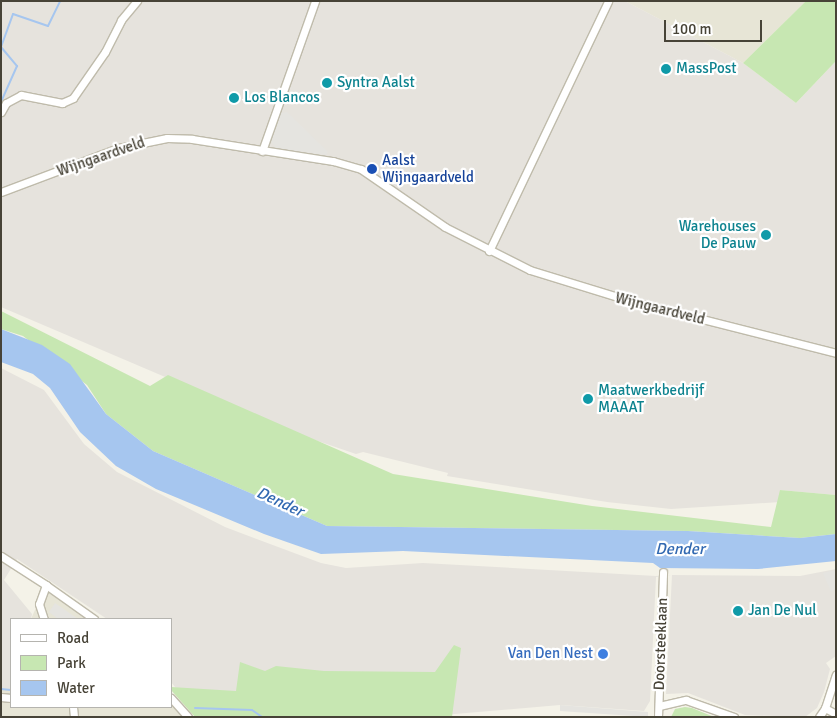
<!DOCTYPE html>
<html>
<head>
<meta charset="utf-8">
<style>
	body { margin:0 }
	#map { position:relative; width:837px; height:718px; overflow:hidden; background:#f4f2e8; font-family:Signika,sans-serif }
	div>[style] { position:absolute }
	.residential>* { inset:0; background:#e7e5d6 }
	.industrial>* { inset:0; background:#e6e3dd }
	.green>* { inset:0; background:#c7e7b2 }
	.parking>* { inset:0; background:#e5e4e0 }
	.water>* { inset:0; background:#a6c6ef }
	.stream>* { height:2px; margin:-1px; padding:0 1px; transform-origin:1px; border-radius:1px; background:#a6c6ef }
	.roads { filter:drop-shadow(1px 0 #bfbbab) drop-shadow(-1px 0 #bfbbab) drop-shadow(0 1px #bfbbab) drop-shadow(0 -1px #bfbbab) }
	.street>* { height:7px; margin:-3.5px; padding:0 3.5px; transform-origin:3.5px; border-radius:3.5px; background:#fff }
	.dots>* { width:14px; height:14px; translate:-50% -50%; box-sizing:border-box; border:2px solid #fff; border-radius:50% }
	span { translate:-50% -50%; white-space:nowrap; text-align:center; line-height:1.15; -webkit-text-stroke:4.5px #fff; paint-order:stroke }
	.culture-label { font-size:15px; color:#0d838f }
	.left { translate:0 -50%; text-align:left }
	.right { translate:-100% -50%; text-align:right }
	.street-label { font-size:15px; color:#474337 }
	.transit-label { font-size:15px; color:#164399 }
	.shop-label { font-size:15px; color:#366cbe }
	.water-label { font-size:16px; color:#3269b1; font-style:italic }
	.frame { position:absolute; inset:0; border:2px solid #474337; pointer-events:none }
	.legend { position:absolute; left:10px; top:618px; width:162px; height:90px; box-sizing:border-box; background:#fff; border:1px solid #b5b4af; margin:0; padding:6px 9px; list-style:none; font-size:15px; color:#474337 }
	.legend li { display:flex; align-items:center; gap:10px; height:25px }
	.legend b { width:25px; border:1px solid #b5b4af }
	.scale { position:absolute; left:664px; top:20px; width:98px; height:22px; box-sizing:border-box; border:2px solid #474337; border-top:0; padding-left:6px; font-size:15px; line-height:18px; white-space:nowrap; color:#474337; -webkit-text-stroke:4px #fff; paint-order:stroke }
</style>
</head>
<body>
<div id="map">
	<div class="residential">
		<div style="clip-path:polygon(625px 1px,806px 1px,743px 63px)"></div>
		<div style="clip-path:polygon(46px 585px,94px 619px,31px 619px)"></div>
		<div style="clip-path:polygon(1px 689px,11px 690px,11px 707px,171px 707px,171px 698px,188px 717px,1px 717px)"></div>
	</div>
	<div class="industrial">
		<div style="clip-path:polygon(1px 1px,625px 1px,743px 63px,796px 103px,836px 61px,836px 495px,780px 490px,780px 502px,671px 509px,607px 502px,447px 476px,448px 473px,363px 452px,356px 454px,306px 437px,1px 307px)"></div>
		<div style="clip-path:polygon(1px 368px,44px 390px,84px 444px,117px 472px,225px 527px,321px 563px,346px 568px,423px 563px,656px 576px,672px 575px,800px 576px,836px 569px,836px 656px,826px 663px,830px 669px,824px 692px,817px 708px,805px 717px,745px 715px,688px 693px,666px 694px,672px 575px,656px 577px,650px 701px,644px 711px,560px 705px,420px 717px,199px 717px,171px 682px,171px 619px,107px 619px,17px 559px,4px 580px,32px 614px,31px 619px,11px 619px,11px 690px,1px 689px)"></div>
	</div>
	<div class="green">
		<div style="clip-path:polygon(806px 1px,836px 1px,836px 61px,796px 103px,743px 63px)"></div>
		<div style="clip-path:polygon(1px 311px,150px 386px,168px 375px,393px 474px,592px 506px,771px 527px,780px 490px,836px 495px,836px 534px,800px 538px,688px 531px,327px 526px,153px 451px,106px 414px,87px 385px,23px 336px,1px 329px)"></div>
		<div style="clip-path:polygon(454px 645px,461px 648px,452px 717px,195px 717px,171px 690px,171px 687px,236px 691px,240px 662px,265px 671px,276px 666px,324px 671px,435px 672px)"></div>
		<div style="clip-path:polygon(685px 707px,692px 708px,714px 717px,671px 717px,675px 709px)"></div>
	</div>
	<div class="parking">
		<div style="clip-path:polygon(287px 112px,328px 152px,326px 155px,276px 148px,272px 143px,270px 138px,277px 114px)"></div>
		<div style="clip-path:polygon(836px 570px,836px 588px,831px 592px,823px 573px)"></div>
		<div style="clip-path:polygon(55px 603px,78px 619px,58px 619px,49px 612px)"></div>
		<div style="clip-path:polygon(560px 705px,648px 712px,648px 717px,560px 711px)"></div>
	</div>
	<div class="water">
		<div style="clip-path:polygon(1px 329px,42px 345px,70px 364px,106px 414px,153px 451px,327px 526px,688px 531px,800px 538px,836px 534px,836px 561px,758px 569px,660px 568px,653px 563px,403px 551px,321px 554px,264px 534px,156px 489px,116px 466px,80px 432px,50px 388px,33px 374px,1px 362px)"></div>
	</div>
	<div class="stream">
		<div style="left:1px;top:47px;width:35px;rotate:-70deg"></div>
		<div style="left:13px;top:14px;width:37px;rotate:19deg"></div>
		<div style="left:48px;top:26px;width:28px;rotate:-64deg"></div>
		<div style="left:1px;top:47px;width:25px;rotate:50deg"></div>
		<div style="left:17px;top:66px;width:39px;rotate:114deg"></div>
		<div style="left:1px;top:689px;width:10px;rotate:6deg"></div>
		<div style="left:195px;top:708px;width:57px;rotate:2deg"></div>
		<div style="left:252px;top:710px;width:12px;rotate:35deg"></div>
	</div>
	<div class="roads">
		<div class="street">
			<div style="left:1px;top:112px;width:10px;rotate:-61deg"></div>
			<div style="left:6px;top:103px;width:17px;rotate:-28deg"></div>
			<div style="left:21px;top:95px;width:42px;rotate:11deg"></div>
			<div style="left:62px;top:103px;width:12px;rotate:-24deg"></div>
			<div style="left:73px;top:98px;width:56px;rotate:-55.2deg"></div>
			<div style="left:105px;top:52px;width:36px;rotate:-63deg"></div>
			<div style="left:121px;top:20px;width:25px;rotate:-50deg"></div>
			<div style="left:262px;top:151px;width:159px;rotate:-70.5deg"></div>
			<div style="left:1px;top:192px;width:125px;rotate:-20.6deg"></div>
			<div style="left:118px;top:148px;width:50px;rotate:-11.5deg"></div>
			<div style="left:167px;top:138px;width:25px;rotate:2deg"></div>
			<div style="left:192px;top:139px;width:143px;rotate:8.9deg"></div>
			<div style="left:333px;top:161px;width:29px;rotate:16deg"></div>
			<div style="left:361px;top:169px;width:102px;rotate:34.6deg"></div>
			<div style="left:445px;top:227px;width:95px;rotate:26.8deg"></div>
			<div style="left:530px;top:270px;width:106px;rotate:17.1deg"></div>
			<div style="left:631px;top:301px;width:211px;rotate:14.2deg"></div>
			<div style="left:489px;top:251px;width:277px;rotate:-64.5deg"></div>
			<div style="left:1px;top:556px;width:54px;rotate:32.8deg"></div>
			<div style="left:46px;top:585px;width:20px;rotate:110deg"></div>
			<div style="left:39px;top:604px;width:16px;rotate:72deg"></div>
			<div style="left:46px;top:585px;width:59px;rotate:35.3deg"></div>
			<div style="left:1px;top:697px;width:10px;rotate:6deg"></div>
			<div style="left:171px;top:698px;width:25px;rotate:48deg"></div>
			<div style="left:659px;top:706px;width:28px;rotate:-13deg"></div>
			<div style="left:686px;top:700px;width:51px;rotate:19.5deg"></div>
			<div style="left:73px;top:707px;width:10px;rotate:84deg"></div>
			<div style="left:825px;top:708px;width:13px;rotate:29deg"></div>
			<div style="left:658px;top:717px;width:145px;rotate:-88deg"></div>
			<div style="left:819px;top:717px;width:11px;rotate:-56deg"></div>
			<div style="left:825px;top:708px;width:35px;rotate:-72deg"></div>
		</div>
	</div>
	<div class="dots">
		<div style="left:666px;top:69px;background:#0f9aa8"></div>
		<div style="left:327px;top:83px;background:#0f9aa8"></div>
		<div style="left:234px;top:98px;background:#0f9aa8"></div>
		<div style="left:372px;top:169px;background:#1a4fb4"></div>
		<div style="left:766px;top:235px;background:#0f9aa8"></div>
		<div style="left:588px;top:399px;background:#0f9aa8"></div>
		<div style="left:738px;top:611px;background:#0f9aa8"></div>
		<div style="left:603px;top:654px;background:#3f7fe0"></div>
	</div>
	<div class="culture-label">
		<span class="left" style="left:676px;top:69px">MassPost</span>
		<span class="left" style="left:337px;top:83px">Syntra Aalst</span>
		<span class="left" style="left:244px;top:98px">Los Blancos</span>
		<span class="right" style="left:756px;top:235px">Warehouses<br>De Pauw</span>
		<span class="left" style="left:598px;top:399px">Maatwerkbedrijf<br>MAAAT</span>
		<span class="left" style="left:748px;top:611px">Jan De Nul</span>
	</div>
	<div class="street-label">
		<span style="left:101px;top:157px;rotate:-19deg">Wijngaardveld</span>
		<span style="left:660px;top:309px;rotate:14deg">Wijngaardveld</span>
		<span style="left:661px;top:644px;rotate:-88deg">Doorsteeklaan</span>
	</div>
	<div class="transit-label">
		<span class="left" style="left:382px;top:169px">Aalst<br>Wijngaardveld</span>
	</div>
	<div class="shop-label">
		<span class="right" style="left:593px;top:654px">Van Den Nest</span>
	</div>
	<div class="water-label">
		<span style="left:280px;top:502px;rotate:25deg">Dender</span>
		<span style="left:680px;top:549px">Dender</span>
	</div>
	<div class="frame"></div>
	<ul class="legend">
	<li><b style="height:6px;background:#fff"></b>Road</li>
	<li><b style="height:14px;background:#c7e7b2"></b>Park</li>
	<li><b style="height:14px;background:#a6c6ef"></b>Water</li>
	</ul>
	<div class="scale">100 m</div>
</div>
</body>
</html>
